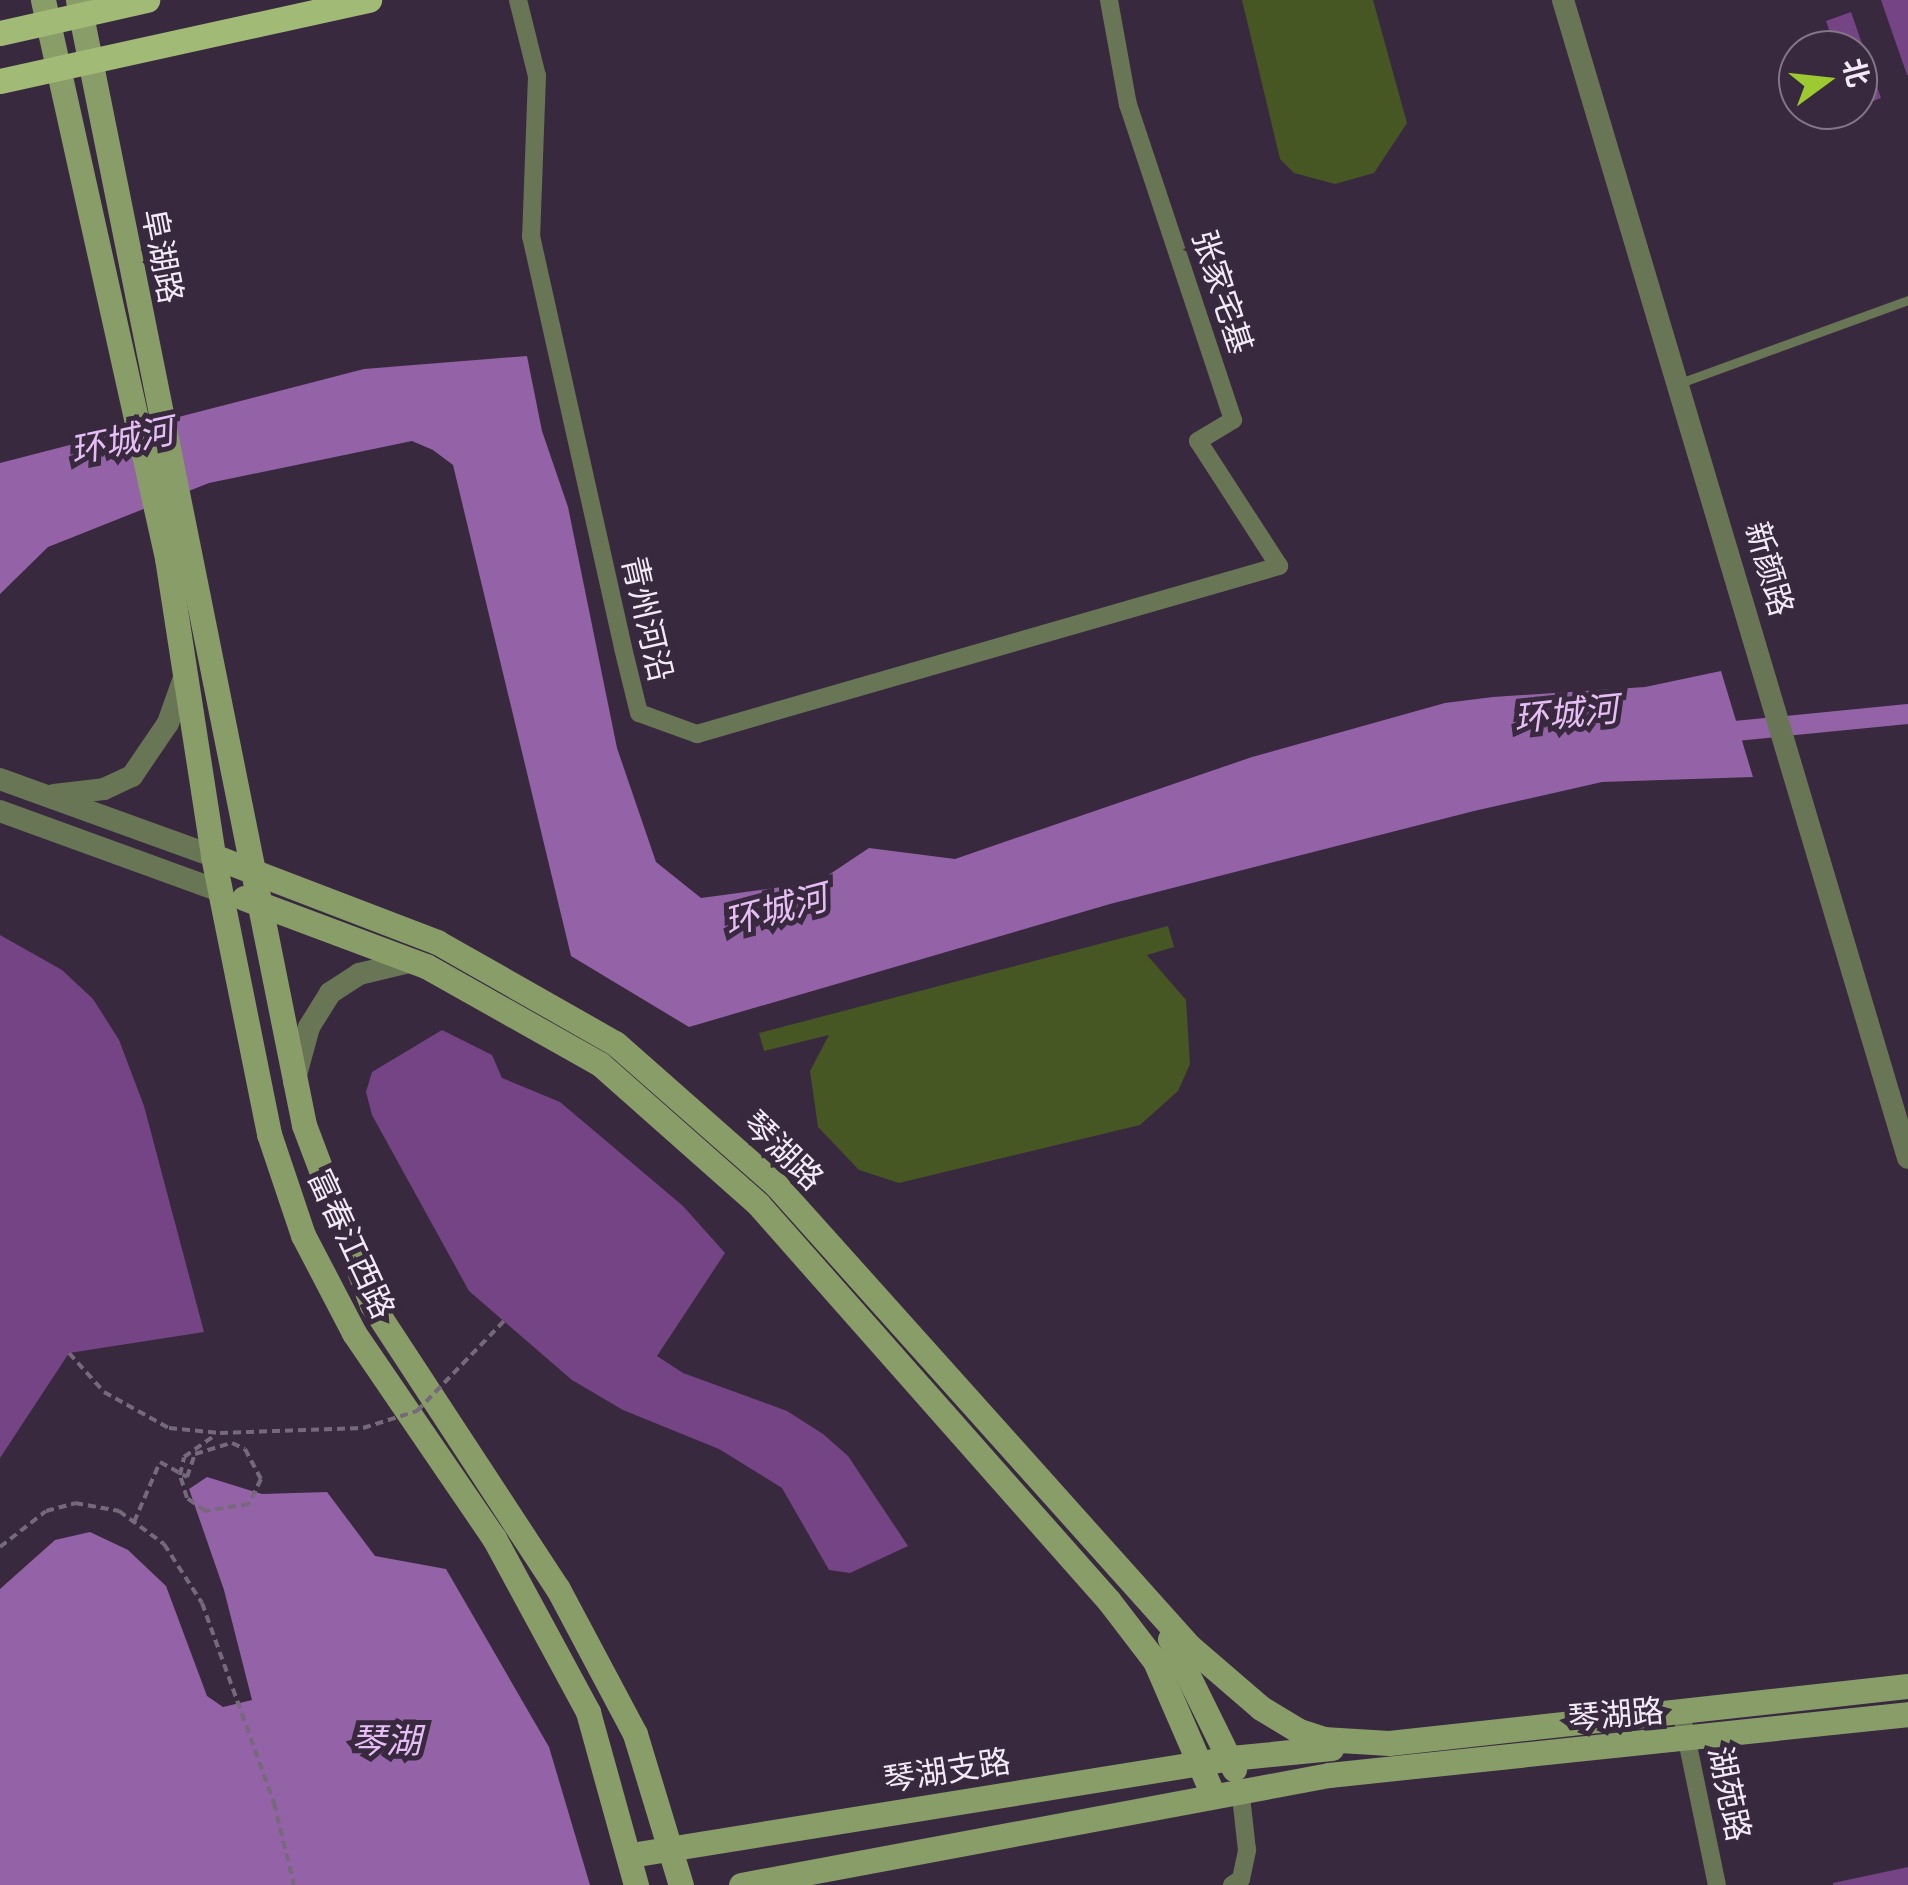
<!DOCTYPE html>
<html>
<head>
<meta charset="utf-8">
<style>
	body { margin:0 }
	#map { position:relative; width:1908px; height:1885px; overflow:hidden; background:#38293e; font-family:Roboto,"Noto Sans SC",sans-serif }
	div>[style] { position:absolute }
	.green>* { inset:0; background:#465724 }
	.water>* { inset:0; background:#9462a6 }
	.canal>* { height:20px; margin:-10px; padding:0 10px; transform-origin:10px; border-radius:10px; background:#9462a6 }
	.building>* { inset:0; background:#744485 }
	.path>* { height:4px; margin-top:-2px; transform-origin:0; background:repeating-linear-gradient(90deg,#76697b 0 8px,transparent 0 13px) }
	.service>* { height:9px; margin:-4.5px; padding:0 4.5px; transform-origin:4.5px; border-radius:4.5px; background:#697655 }
	.minor>* { height:18px; margin:-9px; padding:0 9px; transform-origin:9px; border-radius:9px; background:#697655 }
	.tertiary>* { height:22px; margin:-11px; padding:0 11px; transform-origin:11px; border-radius:11px; background:#697655 }
	.secondary>* { height:25px; margin:-12.5px; padding:0 12.5px; transform-origin:12.5px; border-radius:12.5px; background:#899d68 }
	.primary>* { height:25px; margin:-12.5px; padding:0 12.5px; transform-origin:12.5px; border-radius:12.5px; background:#a1bb76 }
	.path-bridge>* { height:4px; margin-top:-2px; transform-origin:0; background:repeating-linear-gradient(90deg,#76697b 0 8px,transparent 0 13px) }
	span { translate:-50% -50%; white-space:nowrap; text-align:center; line-height:1.15; -webkit-text-stroke:10px #38293e; paint-order:stroke }
	.street-label { font-size:32px; color:#f2e9f6 }
	.water-label { font-size:35px; color:#e6bef5; font-style:italic }
	.north { position:absolute; left:1778px; top:30px; width:100px; height:100px; box-sizing:border-box; background:#38293e; border:2px solid #827688; border-radius:50%; rotate:75deg; font-size:28px; font-weight:700; line-height:40px; text-align:center; color:#f2e9f6 }
	.north::after { content:''; display:block; margin:auto; width:35px; height:45px; background:#9dca30; clip-path:polygon(50% 0,100% 100%,50% 72%,0 100%) }
</style>
</head>
<body>
<div id="map">
	<div class="green">
		<div style="clip-path:polygon(1242px 0,1373px 0,1407px 123px,1374px 173px,1335px 184px,1294px 173px,1280px 159px)"></div>
		<div style="clip-path:polygon(1168px 926px,1174px 947px,1147px 955px,1186px 1000px,1190px 1064px,1178px 1091px,1140px 1125px,899px 1183px,859px 1170px,818px 1127px,810px 1071px,829px 1035px,764px 1051px,759px 1033px)"></div>
	</div>
	<div class="water">
		<div style="clip-path:polygon(527px 356px,542px 431px,568px 507px,617px 748px,656px 862px,701px 898px,818px 882px,869px 848px,955px 859px,1252px 757px,1445px 703px,1493px 697px,1645px 687px,1721px 671px,1753px 777px,1602px 782px,1474px 811px,1110px 904px,689px 1027px,571px 956px,453px 465px,433px 450px,412px 441px,209px 483px,48px 547px,0 594px,0 463px,364px 369px)"></div>
		<div style="clip-path:polygon(207px 1477px,262px 1494px,327px 1492px,375px 1556px,446px 1569px,549px 1747px,590px 1885px,0 1885px,0 1589px,55px 1540px,90px 1532px,128px 1550px,166px 1586px,207px 1696px,223px 1707px,252px 1700px,224px 1590px,189px 1489px)"></div>
	</div>
	<div class="canal">
		<div style="left:1715px;top:733px;width:194px;rotate:-5.6deg"></div>
	</div>
	<div class="building">
		<div style="clip-path:polygon(1881px 0,1908px 0,1908px 75px,1907px 75px)"></div>
		<div style="clip-path:polygon(1851px 12px,1881px 98px,1858px 107px,1858px 50px,1836px 50px,1826px 21px)"></div>
		<div style="clip-path:polygon(0 935px,62px 970px,93px 999px,119px 1040px,144px 1106px,204px 1332px,69px 1353px,0 1458px)"></div>
		<div style="clip-path:polygon(442px 1030px,492px 1055px,502px 1078px,560px 1102px,683px 1206px,725px 1253px,657px 1356px,683px 1373px,787px 1411px,823px 1434px,848px 1456px,908px 1546px,850px 1573px,829px 1570px,782px 1488px,719px 1449px,623px 1410px,572px 1380px,469px 1291px,372px 1115px,366px 1092px,372px 1072px)"></div>
		<div style="clip-path:polygon(1908px 1867px,1908px 1885px,1833px 1885px,1833px 1883px)"></div>
	</div>
	<div class="path">
		<div style="left:134px;top:1522px;width:65px;rotate:-66.6deg"></div>
		<div style="left:160px;top:1462px;width:31px;rotate:29deg"></div>
		<div style="left:187px;top:1477px;width:24px;rotate:-71deg"></div>
		<div style="left:0;top:1547px;width:58px;rotate:-38deg"></div>
		<div style="left:46px;top:1511px;width:30px;rotate:-15deg"></div>
		<div style="left:75px;top:1503px;width:45px;rotate:10.3deg"></div>
		<div style="left:119px;top:1511px;width:56px;rotate:36.3deg"></div>
		<div style="left:164px;top:1544px;width:70px;rotate:57.2deg"></div>
		<div style="left:202px;top:1603px;width:213px;rotate:70.2deg"></div>
		<div style="left:274px;top:1803px;width:84px;rotate:76.3deg"></div>
	</div>
	<div class="service">
		<div style="left:1680px;top:383px;width:243px;rotate:-20deg"></div>
	</div>
	<div class="minor">
		<div style="left:518px;top:0;width:78px;rotate:76deg"></div>
		<div style="left:537px;top:76px;width:160px;rotate:92.1deg"></div>
		<div style="left:531px;top:236px;width:422px;rotate:77.4deg"></div>
		<div style="left:623px;top:648px;width:67px;rotate:76.2deg"></div>
		<div style="left:639px;top:713px;width:62px;rotate:19.9deg"></div>
		<div style="left:697px;top:734px;width:606px;rotate:-16.1deg"></div>
		<div style="left:1279px;top:566px;width:149px;rotate:-122.9deg"></div>
		<div style="left:1198px;top:441px;width:41px;rotate:-31deg"></div>
		<div style="left:1233px;top:420px;width:332px;rotate:-108.4deg"></div>
		<div style="left:1128px;top:105px;width:107px;rotate:-100.3deg"></div>
		<div style="left:1684px;top:1726px;width:162px;rotate:78.3deg"></div>
		<div style="left:1232px;top:1885px;width:11px;rotate:-34deg"></div>
		<div style="left:1241px;top:1879px;width:30px;rotate:-78deg"></div>
		<div style="left:1247px;top:1850px;width:62px;rotate:-96.4deg"></div>
	</div>
	<div class="tertiary">
		<div style="left:1563px;top:0;width:1208px;rotate:73.41deg"></div>
		<div style="left:0;top:779px;width:226px;rotate:19.9deg"></div>
		<div style="left:54px;top:795px;width:50px;rotate:-6.8deg"></div>
		<div style="left:104px;top:789px;width:31px;rotate:-25deg"></div>
		<div style="left:132px;top:776px;width:64px;rotate:-55.8deg"></div>
		<div style="left:168px;top:723px;width:51px;rotate:-70.5deg"></div>
		<div style="left:0;top:811px;width:234px;rotate:20deg"></div>
		<div style="left:294px;top:1082px;width:57px;rotate:-74.7deg"></div>
		<div style="left:309px;top:1027px;width:40px;rotate:-58deg"></div>
		<div style="left:330px;top:993px;width:35px;rotate:-33deg"></div>
		<div style="left:359px;top:974px;width:57px;rotate:-13.3deg"></div>
	</div>
	<div class="secondary">
		<div style="left:43px;top:0;width:572px;rotate:77.47deg"></div>
		<div style="left:167px;top:558px;width:302px;rotate:81.2deg"></div>
		<div style="left:213px;top:856px;width:284px;rotate:78.6deg"></div>
		<div style="left:269px;top:1134px;width:107px;rotate:71.4deg"></div>
		<div style="left:303px;top:1235px;width:110px;rotate:62.5deg"></div>
		<div style="left:354px;top:1333px;width:248px;rotate:55.7deg"></div>
		<div style="left:494px;top:1538px;width:198px;rotate:61.6deg"></div>
		<div style="left:588px;top:1712px;width:180px;rotate:74.5deg"></div>
		<div style="left:78px;top:0;width:1147px;rotate:78.64deg"></div>
		<div style="left:304px;top:1125px;width:192px;rotate:69.3deg"></div>
		<div style="left:372px;top:1305px;width:339px;rotate:56.8deg"></div>
		<div style="left:558px;top:1589px;width:164px;rotate:62deg"></div>
		<div style="left:635px;top:1734px;width:158px;rotate:73.1deg"></div>
		<div style="left:213px;top:856px;width:240px;rotate:21deg"></div>
		<div style="left:437px;top:942px;width:205px;rotate:29.6deg"></div>
		<div style="left:615px;top:1043px;width:215px;rotate:41.4deg"></div>
		<div style="left:776px;top:1185px;width:619px;rotate:48.14deg"></div>
		<div style="left:1189px;top:1646px;width:95px;rotate:40.7deg"></div>
		<div style="left:1261px;top:1708px;width:44px;rotate:31.2deg"></div>
		<div style="left:1299px;top:1731px;width:25px;rotate:18deg"></div>
		<div style="left:1323px;top:1739px;width:66px;rotate:3.5deg"></div>
		<div style="left:1389px;top:1743px;width:522px;rotate:-6.27deg"></div>
		<div style="left:244px;top:898px;width:194px;rotate:20.5deg"></div>
		<div style="left:426px;top:966px;width:200px;rotate:29.4deg"></div>
		<div style="left:600px;top:1064px;width:211px;rotate:41.5deg"></div>
		<div style="left:758px;top:1204px;width:530px;rotate:48.52deg"></div>
		<div style="left:1109px;top:1601px;width:76px;rotate:52.5deg"></div>
		<div style="left:1155px;top:1661px;width:144px;rotate:66.6deg"></div>
		<div style="left:1170px;top:1639px;width:145px;rotate:63.8deg"></div>
		<div style="left:631px;top:1855px;width:608px;rotate:-9.18deg"></div>
		<div style="left:1231px;top:1758px;width:101px;rotate:-5.7deg"></div>
		<div style="left:741px;top:1885px;width:598px;rotate:-10.6deg"></div>
		<div style="left:1329px;top:1775px;width:582px;rotate:-6.01deg"></div>
	</div>
	<div class="primary">
		<div style="left:0;top:33px;width:151px;rotate:-12.7deg"></div>
		<div style="left:0;top:81px;width:378px;rotate:-12.4deg"></div>
	</div>
	<div class="path-bridge">
		<div style="left:69px;top:1353px;width:52px;rotate:48.1deg"></div>
		<div style="left:104px;top:1392px;width:74px;rotate:29deg"></div>
		<div style="left:169px;top:1428px;width:51px;rotate:5.6deg"></div>
		<div style="left:220px;top:1433px;width:143px;rotate:-2deg"></div>
		<div style="left:363px;top:1428px;width:57px;rotate:-17.5deg"></div>
		<div style="left:417px;top:1411px;width:125px;rotate:-46deg"></div>
		<div style="left:195px;top:1454px;width:39px;rotate:-17deg"></div>
		<div style="left:232px;top:1443px;width:14px;rotate:25deg"></div>
		<div style="left:245px;top:1449px;width:34px;rotate:62deg"></div>
		<div style="left:261px;top:1479px;width:28px;rotate:116deg"></div>
		<div style="left:249px;top:1504px;width:45px;rotate:171deg"></div>
		<div style="left:205px;top:1511px;width:22px;rotate:-144deg"></div>
		<div style="left:187px;top:1498px;width:24px;rotate:-107deg"></div>
		<div style="left:180px;top:1475px;width:18px;rotate:-77deg"></div>
		<div style="left:184px;top:1457px;width:38px;rotate:-35deg"></div>
	</div>
	<div class="street-label">
		<span style="left:162px;top:256px;rotate:79deg">阜湖路</span>
		<span style="left:1222px;top:292px;rotate:72deg">张家宅基</span>
		<span style="left:1769px;top:569px;rotate:74deg">新颜路</span>
		<span style="left:647px;top:619px;rotate:77deg">青州河沿</span>
		<span style="left:783px;top:1151px;rotate:44deg">琴湖路</span>
		<span style="left:351px;top:1244px;rotate:65deg">富春江西路</span>
		<span style="left:1616px;top:1715px;rotate:-5deg">琴湖路</span>
		<span style="left:947px;top:1771px;rotate:-9deg">琴湖支路</span>
		<span style="left:1729px;top:1794px;rotate:78deg">湖苑路</span>
	</div>
	<div class="water-label">
		<span style="left:122px;top:442px;rotate:-12deg">环城河</span>
		<span style="left:1566px;top:715px;rotate:-6deg">环城河</span>
		<span style="left:776px;top:911px;rotate:-15deg">环城河</span>
		<span style="left:386px;top:1742px">琴湖</span>
	</div>
	<div class="north">北</div>
</div>
</body>
</html>
